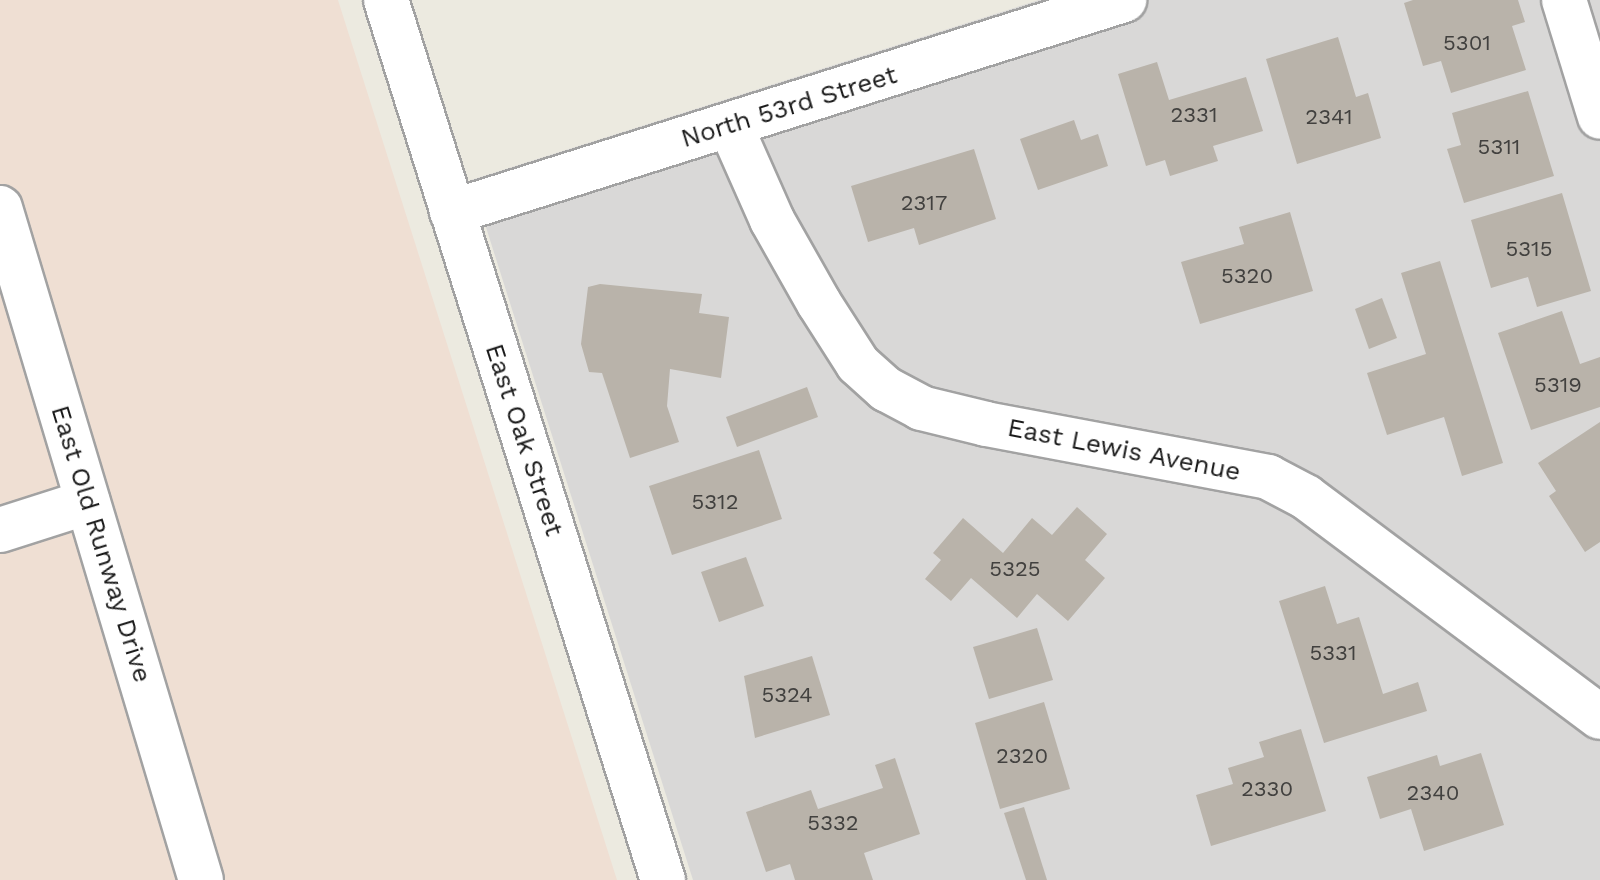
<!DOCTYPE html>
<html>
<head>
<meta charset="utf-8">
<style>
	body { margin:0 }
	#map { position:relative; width:1600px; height:880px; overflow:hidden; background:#eceae0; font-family:"Work Sans",sans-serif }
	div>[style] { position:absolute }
	.residential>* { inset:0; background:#d9d8d7 }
	.military>* { inset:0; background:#efdfd3 }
	.building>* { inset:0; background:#b9b3aa }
	.roads { filter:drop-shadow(2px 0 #a2a2a2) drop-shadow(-2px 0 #a2a2a2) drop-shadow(0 2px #a2a2a2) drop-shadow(0 -2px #a2a2a2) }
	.minor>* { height:44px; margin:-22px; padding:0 22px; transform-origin:22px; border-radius:22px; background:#fff }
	span { translate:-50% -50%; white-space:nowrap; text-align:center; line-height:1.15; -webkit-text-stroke:7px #fff; paint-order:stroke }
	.number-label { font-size:22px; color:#42413f }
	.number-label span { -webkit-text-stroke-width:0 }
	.street-label { font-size:26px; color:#1b1b1b }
</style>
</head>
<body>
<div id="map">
	<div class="residential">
		<div style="clip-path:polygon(1039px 0,1600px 0,1600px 880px,693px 880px,471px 180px)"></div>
	</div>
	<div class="military">
		<div style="clip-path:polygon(0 0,338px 0,617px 880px,0 880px)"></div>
	</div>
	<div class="building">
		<div style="clip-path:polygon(1413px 0,1518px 0,1525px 22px,1512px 26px,1526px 70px,1451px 93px,1441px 61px,1423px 66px,1404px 3px)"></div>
		<div style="clip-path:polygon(1338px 37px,1356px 97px,1368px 93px,1381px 138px,1297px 164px,1266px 59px)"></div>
		<div style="clip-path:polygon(1157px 62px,1169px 100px,1246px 77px,1263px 131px,1213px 146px,1218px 161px,1170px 176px,1165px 160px,1146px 166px,1118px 74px)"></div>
		<div style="clip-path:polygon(1528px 91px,1554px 176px,1464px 203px,1447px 149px,1461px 145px,1452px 113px)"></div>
		<div style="clip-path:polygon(1074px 120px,1081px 140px,1098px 134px,1108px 166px,1038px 190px,1020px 139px)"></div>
		<div style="clip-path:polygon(974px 149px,996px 219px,919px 245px,914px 228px,868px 242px,851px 186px)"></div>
		<div style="clip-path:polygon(1562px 193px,1591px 291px,1537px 307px,1528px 277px,1491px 288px,1471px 220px)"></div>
		<div style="clip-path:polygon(1290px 212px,1313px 291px,1200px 324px,1181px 262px,1244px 244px,1239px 227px)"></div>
		<div style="clip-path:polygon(1440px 261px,1503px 463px,1462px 476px,1444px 417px,1387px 435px,1367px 373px,1426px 354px,1401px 273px)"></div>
		<div style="clip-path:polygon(600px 284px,702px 294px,699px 313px,729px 317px,721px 378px,670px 369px,667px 406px,679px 442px,630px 458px,602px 373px,589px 372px,581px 344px,588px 287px)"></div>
		<div style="clip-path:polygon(1382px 298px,1397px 338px,1369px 349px,1355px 309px)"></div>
		<div style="clip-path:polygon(1562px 311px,1580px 364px,1600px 357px,1600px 407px,1531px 430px,1498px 333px)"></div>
		<div style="clip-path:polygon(807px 387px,818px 417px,737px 447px,726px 417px)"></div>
		<div style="clip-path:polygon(1600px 422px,1600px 542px,1585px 552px,1549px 496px,1556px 491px,1538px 463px)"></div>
		<div style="clip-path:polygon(759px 450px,782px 519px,672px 555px,649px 486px)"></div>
		<div style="clip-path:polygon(1077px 507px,1107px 534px,1085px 560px,1105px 578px,1068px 621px,1037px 594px,1017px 618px,971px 578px,951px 601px,925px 579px,941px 560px,933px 553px,963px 518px,1003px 553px,1032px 518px,1052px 535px)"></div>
		<div style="clip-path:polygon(746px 557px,764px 606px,719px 622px,701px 572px)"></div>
		<div style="clip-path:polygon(1325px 586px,1337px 624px,1359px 617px,1383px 694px,1418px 682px,1427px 711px,1324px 743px,1279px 601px)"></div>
		<div style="clip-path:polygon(1037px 628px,1053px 680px,989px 699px,973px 647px)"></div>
		<div style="clip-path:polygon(812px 656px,830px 715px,755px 738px,744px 676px)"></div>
		<div style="clip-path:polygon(1044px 702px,1070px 789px,1000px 809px,975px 723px)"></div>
		<div style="clip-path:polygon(1301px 729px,1326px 811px,1211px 846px,1196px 795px,1233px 784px,1228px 768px,1264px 757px,1259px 742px)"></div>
		<div style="clip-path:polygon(1481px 753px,1504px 825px,1424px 851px,1411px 809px,1380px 819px,1367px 777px,1437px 755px,1440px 766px)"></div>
		<div style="clip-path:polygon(895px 758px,920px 834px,864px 853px,873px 880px,795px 880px,790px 864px,766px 872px,746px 812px,811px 790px,818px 809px,883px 788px,875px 765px)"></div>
		<div style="clip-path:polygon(1024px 807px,1047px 880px,1026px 880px,1004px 813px)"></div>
	</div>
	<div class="roads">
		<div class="minor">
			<div style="left:386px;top:0;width:923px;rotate:72.53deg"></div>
			<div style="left:1564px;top:0;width:122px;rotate:72.9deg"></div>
			<div style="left:730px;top:125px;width:104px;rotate:66.1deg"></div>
			<div style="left:772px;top:220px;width:95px;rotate:60.5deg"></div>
			<div style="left:819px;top:303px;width:72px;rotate:57.4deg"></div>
			<div style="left:858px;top:364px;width:38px;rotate:42deg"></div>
			<div style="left:886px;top:389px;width:40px;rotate:28deg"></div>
			<div style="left:921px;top:408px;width:67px;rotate:13.8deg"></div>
			<div style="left:986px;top:424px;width:287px;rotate:10.6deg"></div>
			<div style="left:1268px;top:477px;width:43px;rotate:27.8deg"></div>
			<div style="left:1306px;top:497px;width:367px;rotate:36.8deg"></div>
			<div style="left:0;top:208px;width:701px;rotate:73.35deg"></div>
			<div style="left:452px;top:212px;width:705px;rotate:-17.51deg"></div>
			<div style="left:0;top:530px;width:92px;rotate:-17.7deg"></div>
		</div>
	</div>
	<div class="number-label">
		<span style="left:1467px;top:43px">5301</span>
		<span style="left:1194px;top:115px">2331</span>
		<span style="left:1329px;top:117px">2341</span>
		<span style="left:1499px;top:147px">5311</span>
		<span style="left:924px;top:203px">2317</span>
		<span style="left:1529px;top:249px">5315</span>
		<span style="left:1247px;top:276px">5320</span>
		<span style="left:1558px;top:385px">5319</span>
		<span style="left:715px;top:502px">5312</span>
		<span style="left:1015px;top:569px">5325</span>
		<span style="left:1333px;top:653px">5331</span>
		<span style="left:787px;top:695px">5324</span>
		<span style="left:1022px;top:756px">2320</span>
		<span style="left:1267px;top:789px">2330</span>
		<span style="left:1433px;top:793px">2340</span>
		<span style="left:833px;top:823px">5332</span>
	</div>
	<div class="street-label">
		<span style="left:789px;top:107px;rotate:-17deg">North 53rd Street</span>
		<span style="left:524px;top:440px;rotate:72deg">East Oak Street</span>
		<span style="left:1124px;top:450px;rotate:11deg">East Lewis Avenue</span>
		<span style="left:101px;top:544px;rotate:73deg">East Old Runway Drive</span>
	</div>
</div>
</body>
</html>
